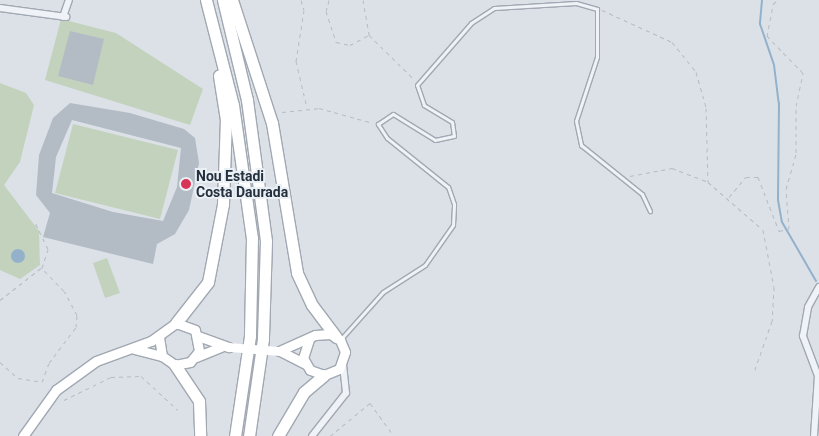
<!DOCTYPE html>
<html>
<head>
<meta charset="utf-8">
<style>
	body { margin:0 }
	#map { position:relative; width:819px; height:436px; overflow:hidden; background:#dce1e8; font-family:Roboto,sans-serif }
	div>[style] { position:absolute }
	.green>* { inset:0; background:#c3d2bd }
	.water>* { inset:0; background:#94b1cb }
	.round { border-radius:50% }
	.stream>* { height:2px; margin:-1px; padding:0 1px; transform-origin:1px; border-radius:1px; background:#94b1cb }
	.building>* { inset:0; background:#b3bbc5 }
	.path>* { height:1px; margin-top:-0.5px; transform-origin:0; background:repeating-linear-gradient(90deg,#b6bcc3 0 4px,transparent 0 8px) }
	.roads { filter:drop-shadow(1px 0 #a1a8b2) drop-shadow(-1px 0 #a1a8b2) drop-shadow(0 1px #a1a8b2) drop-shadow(0 -1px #a1a8b2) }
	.service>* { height:3px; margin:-1.5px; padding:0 1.5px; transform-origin:1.5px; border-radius:1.5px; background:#eff2f6 }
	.minor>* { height:6px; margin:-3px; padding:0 3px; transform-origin:3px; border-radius:3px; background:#eff2f6 }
	.secondary>* { height:9px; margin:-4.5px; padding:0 4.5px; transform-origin:4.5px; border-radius:4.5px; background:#fff }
	.motorway>* { height:11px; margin:-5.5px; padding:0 5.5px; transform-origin:5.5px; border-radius:5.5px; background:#fff }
	.secondary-bridge>* { height:9px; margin:-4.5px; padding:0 4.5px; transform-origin:4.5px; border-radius:4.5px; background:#fff }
	.dots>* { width:14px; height:14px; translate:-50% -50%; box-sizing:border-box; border:2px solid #ebf0f5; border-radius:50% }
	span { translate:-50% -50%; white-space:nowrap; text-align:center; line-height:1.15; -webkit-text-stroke:4px #ebf0f5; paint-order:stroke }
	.poi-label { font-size:14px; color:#25303f; font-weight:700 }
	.left { translate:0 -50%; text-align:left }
</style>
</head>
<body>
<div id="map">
	<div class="green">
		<div style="clip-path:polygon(61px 19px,116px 33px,203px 89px,190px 125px,45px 80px)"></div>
		<div style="clip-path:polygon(0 83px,26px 93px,34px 105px,20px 162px,4px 185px,39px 231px,40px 265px,20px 279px,0 270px)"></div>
		<div style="clip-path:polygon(73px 124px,178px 150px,160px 219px,55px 193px)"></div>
		<div style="clip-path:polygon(107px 258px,120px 293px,105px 298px,93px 263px)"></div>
	</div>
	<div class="water">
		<div class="round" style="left:11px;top:249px;width:14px;height:14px"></div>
	</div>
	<div class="stream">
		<div style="left:762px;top:0;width:24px;rotate:95deg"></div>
		<div style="left:760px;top:24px;width:43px;rotate:71.1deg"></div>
		<div style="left:774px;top:65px;width:38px;rotate:83deg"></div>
		<div style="left:779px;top:103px;width:97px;rotate:90.6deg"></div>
		<div style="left:778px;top:200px;width:22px;rotate:80deg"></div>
		<div style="left:782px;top:222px;width:68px;rotate:60deg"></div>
	</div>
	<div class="building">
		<div style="clip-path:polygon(70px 31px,104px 39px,93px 85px,58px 76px)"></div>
		<div style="clip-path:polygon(evenodd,70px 103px,130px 113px,184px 129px,195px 138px,199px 163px,189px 210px,175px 234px,157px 244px,153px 264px,43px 237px,50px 213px,36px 195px,39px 155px,53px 118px,70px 103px,72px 120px,181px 148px,177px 187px,163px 221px,113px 212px,52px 193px,56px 157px,72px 120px)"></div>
	</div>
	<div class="path">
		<div style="left:301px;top:0;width:10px;rotate:73deg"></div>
		<div style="left:304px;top:10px;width:52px;rotate:98.9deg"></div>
		<div style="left:296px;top:61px;width:48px;rotate:76.8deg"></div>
		<div style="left:329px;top:0;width:11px;rotate:105deg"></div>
		<div style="left:326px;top:11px;width:33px;rotate:72deg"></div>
		<div style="left:336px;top:42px;width:14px;rotate:12deg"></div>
		<div style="left:350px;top:45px;width:21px;rotate:-28deg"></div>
		<div style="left:363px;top:0;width:36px;rotate:80deg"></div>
		<div style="left:369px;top:35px;width:64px;rotate:44.4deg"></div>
		<div style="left:602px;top:10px;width:77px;rotate:24.6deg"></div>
		<div style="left:672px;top:42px;width:38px;rotate:51deg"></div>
		<div style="left:696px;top:72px;width:37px;rotate:74deg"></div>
		<div style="left:706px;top:108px;width:74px;rotate:88.5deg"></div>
		<div style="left:708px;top:182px;width:73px;rotate:41.1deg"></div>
		<div style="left:763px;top:230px;width:58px;rotate:79.1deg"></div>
		<div style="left:774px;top:287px;width:34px;rotate:93deg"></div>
		<div style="left:772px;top:321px;width:54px;rotate:109.4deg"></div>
		<div style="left:282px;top:112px;width:37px;rotate:-6deg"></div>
		<div style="left:319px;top:108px;width:56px;rotate:15.5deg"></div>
		<div style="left:630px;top:176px;width:43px;rotate:-10.8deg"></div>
		<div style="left:672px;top:168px;width:39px;rotate:21deg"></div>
		<div style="left:729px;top:197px;width:26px;rotate:-50deg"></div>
		<div style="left:746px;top:177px;width:12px"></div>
		<div style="left:758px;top:177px;width:58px;rotate:68.7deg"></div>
		<div style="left:779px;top:231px;width:10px;rotate:-11deg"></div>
		<div style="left:789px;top:229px;width:40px;rotate:-94.3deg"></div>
		<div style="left:786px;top:189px;width:37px;rotate:-74deg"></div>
		<div style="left:796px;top:153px;width:47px;rotate:-90deg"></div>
		<div style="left:796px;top:106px;width:34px;rotate:-78deg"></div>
		<div style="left:803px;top:73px;width:52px;rotate:-134.2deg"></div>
		<div style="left:767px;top:36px;width:33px;rotate:-79deg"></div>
		<div style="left:773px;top:4px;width:6px;rotate:-39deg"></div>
		<div style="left:0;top:300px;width:52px;rotate:-38deg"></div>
		<div style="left:0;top:362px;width:24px;rotate:42deg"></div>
		<div style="left:18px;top:378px;width:24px;rotate:9deg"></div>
		<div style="left:42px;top:382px;width:20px;rotate:-70deg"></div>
		<div style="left:49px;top:363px;width:45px;rotate:-53.1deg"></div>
		<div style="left:76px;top:327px;width:12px;rotate:-85deg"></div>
		<div style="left:77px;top:315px;width:27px;rotate:-118deg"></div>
		<div style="left:64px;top:291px;width:32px;rotate:-134deg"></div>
		<div style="left:42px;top:268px;width:20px;rotate:-72deg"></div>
		<div style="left:48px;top:249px;width:28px;rotate:-116deg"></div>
		<div style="left:64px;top:400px;width:52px;rotate:-26.1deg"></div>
		<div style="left:111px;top:377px;width:30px;rotate:-2deg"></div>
		<div style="left:141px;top:376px;width:50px;rotate:42.6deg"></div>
		<div style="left:330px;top:436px;width:52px;rotate:-39.5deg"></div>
		<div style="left:370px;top:403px;width:41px;rotate:54deg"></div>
	</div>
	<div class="roads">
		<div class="service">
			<div style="left:340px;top:340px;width:64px;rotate:-48.1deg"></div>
			<div style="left:383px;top:292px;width:50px;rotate:-32.7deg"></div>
			<div style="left:425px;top:265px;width:49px;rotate:-55deg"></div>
			<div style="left:453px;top:225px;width:21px;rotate:-87deg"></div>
			<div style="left:454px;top:204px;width:18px;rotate:-109deg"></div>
			<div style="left:448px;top:187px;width:78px;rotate:-141.2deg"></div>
			<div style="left:387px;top:138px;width:17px;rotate:-123deg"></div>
			<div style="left:378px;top:124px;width:18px;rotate:-34deg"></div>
			<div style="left:393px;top:114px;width:49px;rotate:31.8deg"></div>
			<div style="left:435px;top:140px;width:19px;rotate:-12deg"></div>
			<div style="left:454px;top:136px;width:14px;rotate:-98deg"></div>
			<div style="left:452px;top:122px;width:33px;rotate:-149deg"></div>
			<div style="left:424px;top:105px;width:21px;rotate:-109deg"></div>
			<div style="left:417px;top:85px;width:82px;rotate:-48.9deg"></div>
			<div style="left:471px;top:23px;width:27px;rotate:-33deg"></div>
			<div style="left:494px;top:8px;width:82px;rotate:-3.5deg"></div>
			<div style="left:576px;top:3px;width:22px;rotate:16deg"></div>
			<div style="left:597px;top:9px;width:48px;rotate:90deg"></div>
			<div style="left:597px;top:57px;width:67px;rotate:108.2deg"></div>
			<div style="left:576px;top:121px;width:25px;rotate:78deg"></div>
			<div style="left:581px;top:145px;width:78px;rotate:38.8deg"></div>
			<div style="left:642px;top:194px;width:19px;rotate:65deg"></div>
		</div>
		<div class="minor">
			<div style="left:0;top:8px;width:67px;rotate:7.8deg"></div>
			<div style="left:63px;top:17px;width:18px;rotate:-71deg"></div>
			<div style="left:312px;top:436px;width:55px;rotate:-51.7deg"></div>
			<div style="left:346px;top:393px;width:29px;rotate:-96deg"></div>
			<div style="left:814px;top:436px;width:60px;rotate:-86.2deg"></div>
			<div style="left:818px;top:376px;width:43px;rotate:-110.6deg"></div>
			<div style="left:803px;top:336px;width:29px;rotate:-80deg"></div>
			<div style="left:808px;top:307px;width:23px;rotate:-61deg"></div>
		</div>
		<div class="secondary">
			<div style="left:198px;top:336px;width:33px;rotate:20deg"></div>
			<div style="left:134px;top:349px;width:29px;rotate:14deg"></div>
			<div style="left:279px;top:351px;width:39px;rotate:-24deg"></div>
			<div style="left:315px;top:335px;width:15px;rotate:-4deg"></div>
			<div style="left:330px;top:334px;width:12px;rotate:31deg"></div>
			<div style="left:340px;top:340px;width:13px;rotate:67deg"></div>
			<div style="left:345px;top:352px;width:18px;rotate:109deg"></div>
			<div style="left:339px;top:369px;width:16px;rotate:158deg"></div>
			<div style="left:324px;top:375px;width:15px;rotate:-160deg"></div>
			<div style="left:310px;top:370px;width:14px;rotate:-120deg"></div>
			<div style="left:303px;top:358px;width:20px;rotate:-72deg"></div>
			<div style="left:280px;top:351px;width:28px;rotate:27deg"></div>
			<div style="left:196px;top:357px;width:27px;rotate:-22deg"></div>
			<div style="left:23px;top:436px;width:57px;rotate:-54.3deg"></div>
			<div style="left:56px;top:390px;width:49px;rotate:-35.9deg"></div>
			<div style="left:96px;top:361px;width:59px;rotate:-20deg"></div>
			<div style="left:151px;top:341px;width:31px;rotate:-36deg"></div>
			<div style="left:176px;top:323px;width:20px;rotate:20deg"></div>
			<div style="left:195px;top:330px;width:21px;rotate:79deg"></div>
			<div style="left:199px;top:351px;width:14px;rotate:129deg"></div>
			<div style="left:190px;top:362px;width:15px;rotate:169deg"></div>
			<div style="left:175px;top:365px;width:16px;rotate:-145deg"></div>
			<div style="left:162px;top:356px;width:20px;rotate:-99deg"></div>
		</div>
		<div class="motorway">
			<div style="left:206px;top:0;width:108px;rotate:75.6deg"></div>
			<div style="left:233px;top:105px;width:134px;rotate:81.9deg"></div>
			<div style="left:252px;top:238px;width:98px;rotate:91.2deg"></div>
			<div style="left:250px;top:336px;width:101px;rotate:98.5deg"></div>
			<div style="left:223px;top:0;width:103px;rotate:76.5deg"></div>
			<div style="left:247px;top:100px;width:142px;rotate:82.3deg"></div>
			<div style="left:266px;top:241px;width:98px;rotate:91.8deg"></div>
			<div style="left:263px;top:339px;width:98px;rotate:98.2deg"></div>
			<div style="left:232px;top:0;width:129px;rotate:72deg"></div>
			<div style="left:272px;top:123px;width:152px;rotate:80.5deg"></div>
			<div style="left:297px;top:273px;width:35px;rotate:65deg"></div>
			<div style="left:312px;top:305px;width:40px;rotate:53deg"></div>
			<div style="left:176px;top:323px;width:52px;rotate:-52deg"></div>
			<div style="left:208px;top:282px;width:79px;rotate:-79.1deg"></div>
			<div style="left:223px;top:204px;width:84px;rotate:-88deg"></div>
			<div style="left:226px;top:120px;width:45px;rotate:-99deg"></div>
			<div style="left:175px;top:365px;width:43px;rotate:56.3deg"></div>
			<div style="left:199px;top:401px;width:35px;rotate:88deg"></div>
			<div style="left:278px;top:436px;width:51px;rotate:-59.4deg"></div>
			<div style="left:304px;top:392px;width:26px;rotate:-40deg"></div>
		</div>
	</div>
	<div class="secondary-bridge">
		<div style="left:229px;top:347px;width:50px;rotate:4.6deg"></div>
	</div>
	<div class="dots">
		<div style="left:186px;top:184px;background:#d83556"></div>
	</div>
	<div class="poi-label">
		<span class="left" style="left:196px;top:184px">Nou Estadi<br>Costa Daurada</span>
	</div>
</div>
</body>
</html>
